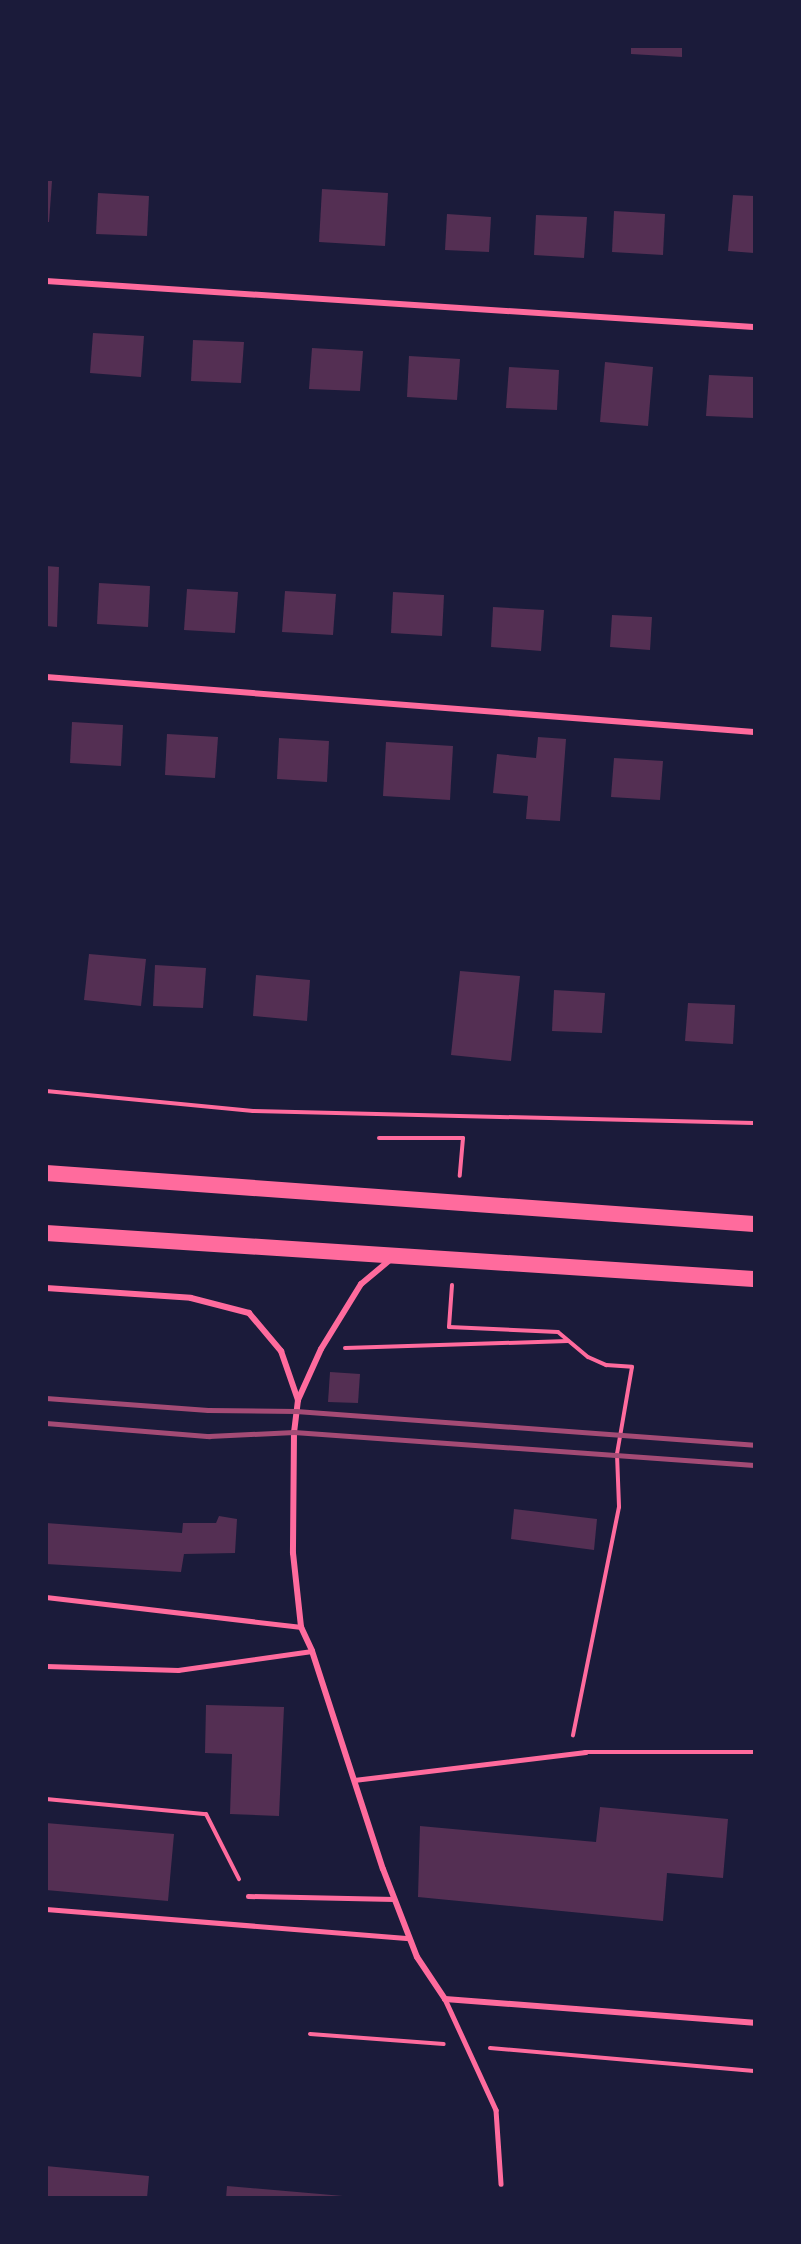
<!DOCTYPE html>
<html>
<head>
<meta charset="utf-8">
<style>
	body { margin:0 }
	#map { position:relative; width:801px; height:2244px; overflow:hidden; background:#1b1b3a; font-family:"DM Sans",sans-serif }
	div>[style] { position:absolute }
	.building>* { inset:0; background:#542f53 }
	.path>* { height:4px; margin:-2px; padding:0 2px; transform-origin:2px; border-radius:2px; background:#ff6b9d }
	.service>* { height:4.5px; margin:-2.25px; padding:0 2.25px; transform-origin:2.25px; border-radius:2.25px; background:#ff6b9d }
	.minor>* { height:6px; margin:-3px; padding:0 3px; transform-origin:3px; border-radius:3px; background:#ff6b9d }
	.trunk>* { height:16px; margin:-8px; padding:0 8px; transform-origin:8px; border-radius:8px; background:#ff6b9d }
	.rail>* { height:4.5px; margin:-2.25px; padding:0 2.25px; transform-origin:2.25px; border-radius:2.25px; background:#a44b75 }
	span { translate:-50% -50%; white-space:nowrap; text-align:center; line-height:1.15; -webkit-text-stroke:6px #1b1b3a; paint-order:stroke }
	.frame { position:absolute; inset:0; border:48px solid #1b1b3a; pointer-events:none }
</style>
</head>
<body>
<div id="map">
	<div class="building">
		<div style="clip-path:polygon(631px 46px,682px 46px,682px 57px,631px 54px)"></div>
		<div style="clip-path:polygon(46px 181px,52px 181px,49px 222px,46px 222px)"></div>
		<div style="clip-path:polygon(322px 189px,388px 193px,385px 246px,319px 242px)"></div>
		<div style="clip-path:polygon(98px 193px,149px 196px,147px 236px,96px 234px)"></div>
		<div style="clip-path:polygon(733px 195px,754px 196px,754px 253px,728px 251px)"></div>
		<div style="clip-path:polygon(614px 211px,665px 214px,663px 255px,612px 252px)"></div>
		<div style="clip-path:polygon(447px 214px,491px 217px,489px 252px,445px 250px)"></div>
		<div style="clip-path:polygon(536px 215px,587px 217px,584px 258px,534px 255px)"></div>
		<div style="clip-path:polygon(93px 333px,144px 336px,141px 377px,90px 373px)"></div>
		<div style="clip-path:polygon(193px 340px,244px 342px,241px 383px,191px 381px)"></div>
		<div style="clip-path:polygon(312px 348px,363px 351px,360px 391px,309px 389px)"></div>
		<div style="clip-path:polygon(409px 356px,460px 359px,457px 400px,407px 397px)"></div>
		<div style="clip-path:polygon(605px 362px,653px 367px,648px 426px,600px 422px)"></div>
		<div style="clip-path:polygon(509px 367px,559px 370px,557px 410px,506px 408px)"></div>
		<div style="clip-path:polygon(709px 375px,754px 377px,754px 418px,706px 416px)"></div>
		<div style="clip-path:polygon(46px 566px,59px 567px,57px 627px,46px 626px)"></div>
		<div style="clip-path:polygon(99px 583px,150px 586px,148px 627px,97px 624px)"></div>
		<div style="clip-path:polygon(187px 589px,238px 592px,235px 633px,184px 630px)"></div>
		<div style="clip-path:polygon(285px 591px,336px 594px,333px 635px,282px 632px)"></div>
		<div style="clip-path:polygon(393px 592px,444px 595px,442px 636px,391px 633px)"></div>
		<div style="clip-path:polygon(493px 607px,544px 610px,541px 651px,491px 647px)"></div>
		<div style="clip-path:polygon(612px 615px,652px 617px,650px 650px,610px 647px)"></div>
		<div style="clip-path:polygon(72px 722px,123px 725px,121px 766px,70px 763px)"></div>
		<div style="clip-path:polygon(167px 734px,218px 737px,215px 778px,165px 775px)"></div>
		<div style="clip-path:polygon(538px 737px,566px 739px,560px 821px,526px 819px,528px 796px,493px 793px,497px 754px,536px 758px)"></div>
		<div style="clip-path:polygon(279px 738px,329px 741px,327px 782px,277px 779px)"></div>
		<div style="clip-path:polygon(386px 742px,453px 746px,450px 800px,383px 796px)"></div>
		<div style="clip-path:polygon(614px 758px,663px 761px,660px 800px,611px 797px)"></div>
		<div style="clip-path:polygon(89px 954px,146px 959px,141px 1006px,84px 1000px)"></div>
		<div style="clip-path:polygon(155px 965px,206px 968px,203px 1008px,153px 1006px)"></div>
		<div style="clip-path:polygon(460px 971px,520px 976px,511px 1061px,451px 1055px)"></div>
		<div style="clip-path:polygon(256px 975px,310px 980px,307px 1021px,253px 1016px)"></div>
		<div style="clip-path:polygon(554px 990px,605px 993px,602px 1033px,552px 1031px)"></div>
		<div style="clip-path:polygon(688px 1003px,735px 1005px,733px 1044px,685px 1041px)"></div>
		<div style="clip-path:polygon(330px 1372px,360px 1374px,358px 1403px,328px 1402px)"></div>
		<div style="clip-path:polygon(514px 1509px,597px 1519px,594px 1550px,511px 1539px)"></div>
		<div style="clip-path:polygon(219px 1516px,237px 1519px,235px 1553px,184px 1554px,181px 1572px,46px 1564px,46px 1523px,182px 1533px,183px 1523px,216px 1523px)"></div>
		<div style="clip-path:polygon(206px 1705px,284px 1707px,279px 1816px,230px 1814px,232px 1754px,205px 1753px)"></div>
		<div style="clip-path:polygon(600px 1807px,728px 1819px,723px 1878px,667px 1873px,663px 1921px,418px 1897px,420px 1826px,596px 1842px)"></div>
		<div style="clip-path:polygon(46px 1823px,174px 1834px,168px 1901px,46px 1890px)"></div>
		<div style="clip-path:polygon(46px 2166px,149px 2176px,147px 2198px,46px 2198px)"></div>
		<div style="clip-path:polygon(227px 2186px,343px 2196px,343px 2198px,226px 2198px)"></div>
	</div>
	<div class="path">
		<div style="left:46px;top:1091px;width:208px;rotate:5.5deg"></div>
		<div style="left:253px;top:1111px;width:501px;rotate:1.37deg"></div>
		<div style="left:379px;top:1138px;width:84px"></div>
		<div style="left:463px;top:1138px;width:38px;rotate:95deg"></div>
		<div style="left:452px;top:1285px;width:42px;rotate:94.1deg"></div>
		<div style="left:449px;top:1327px;width:109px;rotate:2.6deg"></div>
		<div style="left:558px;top:1332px;width:39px;rotate:40deg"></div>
		<div style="left:588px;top:1357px;width:20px;rotate:24deg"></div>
		<div style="left:606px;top:1365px;width:26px;rotate:4deg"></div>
		<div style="left:632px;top:1367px;width:88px;rotate:99.8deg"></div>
		<div style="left:617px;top:1454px;width:53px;rotate:87.8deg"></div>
		<div style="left:619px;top:1507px;width:233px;rotate:101.4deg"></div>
		<div style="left:345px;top:1348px;width:223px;rotate:-1.8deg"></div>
		<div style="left:46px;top:1799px;width:161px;rotate:5.4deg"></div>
		<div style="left:206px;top:1814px;width:73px;rotate:63.1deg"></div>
		<div style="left:310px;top:2034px;width:134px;rotate:4.3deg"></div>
		<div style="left:490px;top:2048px;width:265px;rotate:5deg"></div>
	</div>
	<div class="service">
		<div style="left:46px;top:1597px;width:257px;rotate:6.7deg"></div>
		<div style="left:46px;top:1666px;width:132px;rotate:1.7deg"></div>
		<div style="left:178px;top:1670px;width:135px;rotate:-8.1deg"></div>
		<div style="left:354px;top:1780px;width:233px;rotate:-6.9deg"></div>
		<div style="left:585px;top:1752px;width:169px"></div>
		<div style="left:248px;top:1896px;width:146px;rotate:1.2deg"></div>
		<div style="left:46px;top:1909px;width:364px;rotate:4.6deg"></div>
		<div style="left:445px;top:1999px;width:122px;rotate:65.3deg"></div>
		<div style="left:496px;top:2110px;width:74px;rotate:86.1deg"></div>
	</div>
	<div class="minor">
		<div style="left:46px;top:281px;width:709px;rotate:3.72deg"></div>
		<div style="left:46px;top:677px;width:710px;rotate:4.44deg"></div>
		<div style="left:391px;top:1259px;width:39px;rotate:140deg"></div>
		<div style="left:361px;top:1284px;width:76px;rotate:121.6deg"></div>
		<div style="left:321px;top:1349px;width:56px;rotate:114.3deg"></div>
		<div style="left:298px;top:1400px;width:32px;rotate:97deg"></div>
		<div style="left:294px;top:1432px;width:121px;rotate:90.5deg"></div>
		<div style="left:293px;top:1553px;width:74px;rotate:83.8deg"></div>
		<div style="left:301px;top:1627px;width:26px;rotate:65deg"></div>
		<div style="left:312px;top:1651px;width:229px;rotate:72deg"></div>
		<div style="left:383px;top:1869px;width:94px;rotate:68.9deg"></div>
		<div style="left:417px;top:1957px;width:50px;rotate:56.3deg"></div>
		<div style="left:445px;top:1999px;width:310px;rotate:4.4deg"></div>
		<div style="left:46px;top:1288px;width:145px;rotate:3.9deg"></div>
		<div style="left:191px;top:1298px;width:60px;rotate:14.5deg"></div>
		<div style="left:249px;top:1313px;width:50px;rotate:49.9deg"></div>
		<div style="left:281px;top:1351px;width:52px;rotate:70.9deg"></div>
	</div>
	<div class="trunk">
		<div style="left:46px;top:1173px;width:710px;rotate:4.12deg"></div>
		<div style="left:46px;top:1233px;width:709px;rotate:3.72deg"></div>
	</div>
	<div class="rail">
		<div style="left:46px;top:1398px;width:162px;rotate:4.2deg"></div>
		<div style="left:208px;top:1410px;width:88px;rotate:0.7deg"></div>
		<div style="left:296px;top:1411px;width:459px;rotate:4.2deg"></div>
		<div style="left:46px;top:1423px;width:164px;rotate:4.6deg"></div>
		<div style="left:209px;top:1436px;width:85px;rotate:-2.7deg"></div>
		<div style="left:294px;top:1432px;width:461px;rotate:4.1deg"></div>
	</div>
	<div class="frame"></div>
</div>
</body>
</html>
